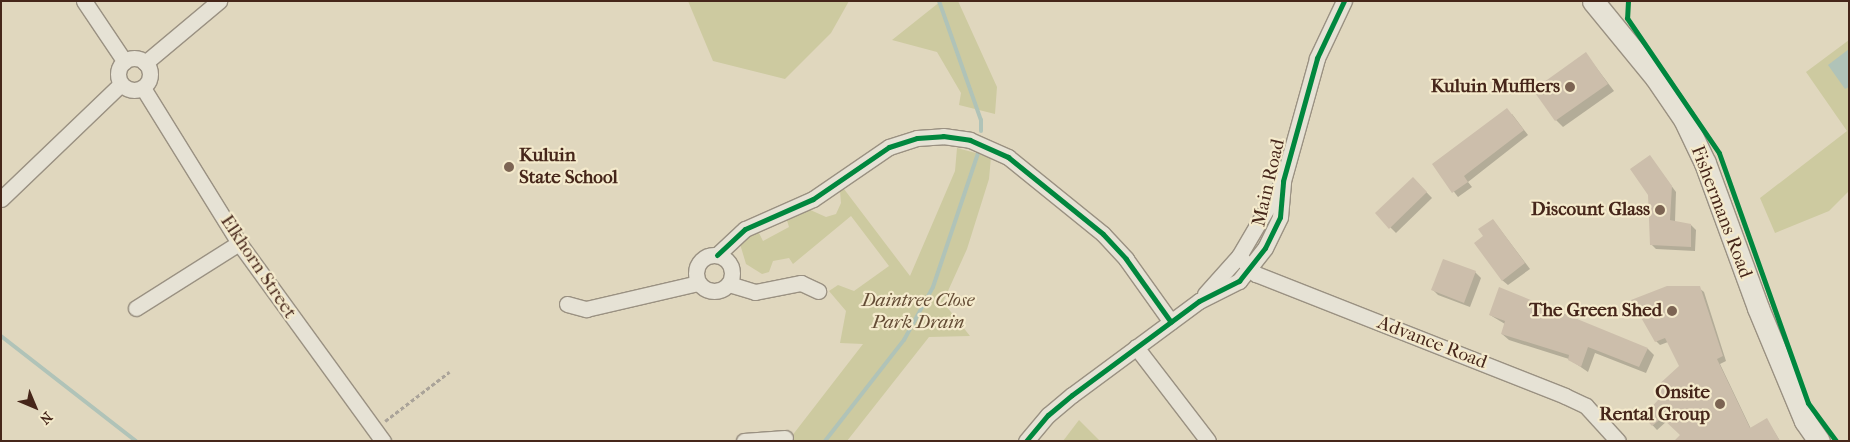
<!DOCTYPE html>
<html>
<head>
<meta charset="utf-8">
<style>
	body { margin:0 }
	#map { position:relative; width:1850px; height:442px; overflow:hidden; background:#e0d7be; font-family:"IM FELL French Canon",serif }
	div>[style] { position:absolute }
	.green>* { inset:0; background:#cdcaa0 }
	.water>* { inset:0; background:#b0c3b8 }
	.shadow>* { inset:0; background:#0003 }
	.stream>* { height:4px; margin:-2px; padding:0 2px; transform-origin:2px; border-radius:2px; background:#b0c3b8 }
	.building>* { inset:0; background:#ccbeab }
	.path>* { height:2.5px; margin-top:-1.25px; transform-origin:0; background:repeating-linear-gradient(90deg,#aaa399 0 4px,transparent 0 6.5px) }
	.roads { filter:drop-shadow(1px 0 #9a9182) drop-shadow(-1px 0 #9a9182) drop-shadow(0 1px #9a9182) drop-shadow(0 -1px #9a9182) }
	.street>* { height:15px; margin:-7.5px; padding:0 7.5px; transform-origin:7.5px; border-radius:7.5px; background:#e6e2d5 }
	.street>.ring { margin:-7.5px; padding:0; box-sizing:content-box; background:none; border:15px solid #e6e2d5; border-radius:50% }
	.secondary>* { height:21px; margin:-10.5px; padding:0 10.5px; transform-origin:10.5px; border-radius:10.5px; background:#e6e2d5 }
	.cycleway>* { height:5px; margin:-2.5px; padding:0 2.5px; transform-origin:2.5px; border-radius:2.5px; background:#00873e }
	.dots>* { width:14px; height:14px; translate:-50% -50%; box-sizing:border-box; border:2px solid #f4eacc; border-radius:50% }
	span { translate:-50% -50%; white-space:nowrap; text-align:center; line-height:1.15; -webkit-text-stroke:4.5px #f4eacc; paint-order:stroke }
	.poi-label { font-size:19px; color:#46261a; font-weight:700 }
	.right { translate:-100% -50%; text-align:right }
	.left { translate:0 -50%; text-align:left }
	.street-label { font-size:19px; color:#46261a }
	.park-label { font-size:19px; color:#644c35; font-style:italic }
	.frame { position:absolute; inset:0; border:2px solid #46261a; pointer-events:none }
	.north { position:absolute; left:10px; top:382px; width:50px; height:50px; -webkit-text-stroke:4px #f4eacc; paint-order:stroke; rotate:135deg; font-size:14px; font-weight:700; line-height:20px; text-align:center; color:#46261a }
	.north::after { content:''; display:block; margin:auto; width:18px; height:22px; background:#46261a; clip-path:polygon(50% 0,100% 100%,50% 72%,0 100%) }
</style>
</head>
<body>
<div id="map">
	<div class="green">
		<div style="clip-path:polygon(688px 1px,849px 1px,831px 33px,785px 79px,713px 61px)"></div>
		<div style="clip-path:polygon(941px 1px,958px 1px,997px 87px,995px 114px,959px 105px,961px 93px,937px 52px,892px 40px)"></div>
		<div style="clip-path:polygon(1849px 40px,1849px 191px,1829px 211px,1775px 233px,1760px 198px,1847px 131px,1806px 72px)"></div>
		<div style="clip-path:polygon(957px 148px,991px 157px,989px 179px,967px 249px,943px 302px,970px 336px,929px 337px,847px 441px,788px 441px,863px 344px,840px 343px,846px 311px,829px 291px,838px 285px,854px 291px,889px 266px,851px 216px,793px 264px,789px 258px,773px 261px,769px 272px,762px 274px,746px 264px,740px 244px,748px 232px,757px 229px,763px 241px,789px 227px,786px 217px,806px 208px,826px 217px,836px 214px,841px 203px,840px 191px,844px 189px,910px 276px,955px 171px)"></div>
		<div style="clip-path:polygon(1079px 420px,1100px 441px,1063px 441px)"></div>
	</div>
	<div class="water">
		<div style="clip-path:polygon(1849px 49px,1849px 87px,1845px 89px,1828px 65px)"></div>
	</div>
	<div class="shadow">
		<div style="clip-path:polygon(1586px 54px,1614px 91px,1563px 127px,1556px 120px)"></div>
		<div style="clip-path:polygon(1512px 114px,1528px 135px,1468px 182px,1472px 187px,1458px 197px,1433px 164px)"></div>
		<div style="clip-path:polygon(1650px 157px,1676px 192px,1675px 222px,1691px 225px,1696px 230px,1695px 251px,1656px 249px,1651px 244px)"></div>
		<div style="clip-path:polygon(1413px 178px,1432px 198px,1396px 233px,1377px 214px)"></div>
		<div style="clip-path:polygon(1493px 220px,1530px 269px,1508px 285px,1502px 280px)"></div>
		<div style="clip-path:polygon(1444px 261px,1475px 272px,1481px 278px,1470px 307px,1438px 295px,1433px 290px)"></div>
		<div style="clip-path:polygon(1699px 288px,1704px 292px,1726px 361px,1720px 364px,1751px 429px,1767px 420px,1780px 441px,1718px 441px,1682px 436px,1667px 421px,1657px 430px,1644px 416px,1660px 400px,1680px 366px,1668px 342px,1660px 345px,1656px 341px)"></div>
		<div style="clip-path:polygon(1490px 315px,1648px 349px,1654px 355px,1646px 373px,1595px 353px,1588px 372px,1569px 359px,1509px 340px,1502px 334px,1505px 324px)"></div>
	</div>
	<div class="stream">
		<div style="left:939px;top:1px;width:126px;rotate:70.6deg"></div>
		<div style="left:981px;top:120px;width:11px;rotate:90deg"></div>
		<div style="left:1px;top:336px;width:171px;rotate:37.9deg"></div>
		<div style="left:825px;top:441px;width:128px;rotate:-52deg"></div>
		<div style="left:904px;top:340px;width:60px;rotate:-61.3deg"></div>
		<div style="left:933px;top:287px;width:141px;rotate:-71.4deg"></div>
	</div>
	<div class="building">
		<div style="clip-path:polygon(1586px 52px,1608px 84px,1555px 121px,1533px 90px)"></div>
		<div style="clip-path:polygon(1507px 108px,1524px 130px,1464px 176px,1468px 182px,1452px 193px,1432px 164px)"></div>
		<div style="clip-path:polygon(1650px 155px,1672px 186px,1670px 220px,1691px 224px,1691px 247px,1650px 245px,1648px 195px,1630px 169px)"></div>
		<div style="clip-path:polygon(1413px 177px,1427px 192px,1389px 229px,1375px 213px)"></div>
		<div style="clip-path:polygon(1493px 219px,1525px 263px,1502px 281px,1474px 243px,1483px 236px,1478px 229px)"></div>
		<div style="clip-path:polygon(1443px 259px,1476px 271px,1464px 303px,1431px 290px)"></div>
		<div style="clip-path:polygon(1667px 286px,1700px 286px,1723px 356px,1717px 359px,1750px 428px,1767px 418px,1780px 441px,1674px 441px,1680px 435px,1662px 418px,1652px 426px,1643px 416px,1659px 399px,1655px 388px,1679px 366px,1665px 338px,1655px 342px,1631px 300px)"></div>
		<div style="clip-path:polygon(1499px 287px,1648px 348px,1639px 367px,1588px 347px,1581px 367px,1568px 360px,1569px 355px,1501px 334px,1505px 321px,1489px 315px)"></div>
	</div>
	<div class="path">
		<div style="left:385px;top:421px;width:81px;rotate:-37.4deg"></div>
	</div>
	<div class="roads">
		<div class="street">
			<div style="left:84px;top:1px;width:73px;rotate:56.1deg"></div>
			<div class="ring" style="left:118px;top:58px;width:17px;height:17px"></div>
			<div style="left:145px;top:63px;width:97px;rotate:-40deg"></div>
			<div style="left:143px;top:88px;width:182px;rotate:58.2deg"></div>
			<div style="left:239px;top:243px;width:245px;rotate:54deg"></div>
			<div style="left:1px;top:199px;width:166px;rotate:-43.8deg"></div>
			<div class="ring" style="left:696px;top:255px;width:21px;height:21px"></div>
			<div style="left:717px;top:255px;width:38px;rotate:-43deg"></div>
			<div style="left:745px;top:229px;width:74px;rotate:-23.8deg"></div>
			<div style="left:813px;top:199px;width:92px;rotate:-34.4deg"></div>
			<div style="left:889px;top:147px;width:29px;rotate:-18deg"></div>
			<div style="left:917px;top:138px;width:26px;rotate:-4deg"></div>
			<div style="left:943px;top:136px;width:27px;rotate:8deg"></div>
			<div style="left:970px;top:140px;width:42px;rotate:24.1deg"></div>
			<div style="left:1008px;top:157px;width:122px;rotate:39deg"></div>
			<div style="left:1103px;top:234px;width:34px;rotate:47deg"></div>
			<div style="left:1126px;top:259px;width:77px;rotate:54.5deg"></div>
			<div style="left:1239px;top:256px;width:25px;rotate:47deg"></div>
			<div style="left:1256px;top:274px;width:332px;rotate:21.5deg"></div>
			<div style="left:1565px;top:396px;width:23px;rotate:25deg"></div>
			<div style="left:1586px;top:406px;width:47px;rotate:47.6deg"></div>
			<div style="left:729px;top:284px;width:27px;rotate:17deg"></div>
			<div style="left:755px;top:292px;width:47px;rotate:-11.1deg"></div>
			<div style="left:801px;top:283px;width:19px;rotate:25deg"></div>
			<div style="left:1205px;top:294px;width:51px;rotate:-48.2deg"></div>
			<div style="left:1239px;top:256px;width:81px;rotate:-59.6deg"></div>
			<div style="left:567px;top:304px;width:20px;rotate:15deg"></div>
			<div style="left:586px;top:309px;width:115px;rotate:-13.1deg"></div>
			<div style="left:136px;top:308px;width:122px;rotate:-32.3deg"></div>
			<div style="left:1136px;top:347px;width:118px;rotate:52.5deg"></div>
			<div style="left:744px;top:441px;width:41px;rotate:-4.2deg"></div>
			<div style="left:1026px;top:441px;width:34px;rotate:-50deg"></div>
			<div style="left:1048px;top:415px;width:31px;rotate:-40deg"></div>
			<div style="left:1072px;top:395px;width:158px;rotate:-36.5deg"></div>
			<div style="left:1199px;top:301px;width:45px;rotate:-26.6deg"></div>
			<div style="left:1239px;top:281px;width:42px;rotate:-51.8deg"></div>
			<div style="left:1265px;top:248px;width:34px;rotate:-64deg"></div>
			<div style="left:1280px;top:217px;width:36px;rotate:-85deg"></div>
			<div style="left:1283px;top:181px;width:128px;rotate:-74.5deg"></div>
			<div style="left:1317px;top:58px;width:63px;rotate:-64.7deg"></div>
		</div>
		<div class="secondary">
			<div style="left:1593px;top:1px;width:99px;rotate:50.7deg"></div>
			<div style="left:1656px;top:78px;width:50px;rotate:55.7deg"></div>
			<div style="left:1684px;top:119px;width:49px;rotate:64.5deg"></div>
			<div style="left:1705px;top:163px;width:154px;rotate:69.9deg"></div>
			<div style="left:1758px;top:308px;width:122px;rotate:67.4deg"></div>
			<div style="left:1805px;top:421px;width:24px;rotate:55deg"></div>
		</div>
	</div>
	<div class="cycleway">
		<div style="left:1628px;top:1px;width:17px;rotate:93deg"></div>
		<div style="left:1627px;top:18px;width:163px;rotate:55.7deg"></div>
		<div style="left:1719px;top:153px;width:265px;rotate:70.4deg"></div>
		<div style="left:1808px;top:403px;width:47px;rotate:53.6deg"></div>
		<div style="left:717px;top:255px;width:38px;rotate:-43deg"></div>
		<div style="left:745px;top:229px;width:74px;rotate:-23.8deg"></div>
		<div style="left:813px;top:199px;width:92px;rotate:-34.4deg"></div>
		<div style="left:889px;top:147px;width:29px;rotate:-18deg"></div>
		<div style="left:917px;top:138px;width:26px;rotate:-4deg"></div>
		<div style="left:943px;top:136px;width:27px;rotate:8deg"></div>
		<div style="left:970px;top:140px;width:42px;rotate:24.1deg"></div>
		<div style="left:1008px;top:157px;width:122px;rotate:39deg"></div>
		<div style="left:1103px;top:234px;width:34px;rotate:47deg"></div>
		<div style="left:1126px;top:259px;width:77px;rotate:54.5deg"></div>
		<div style="left:1026px;top:441px;width:34px;rotate:-50deg"></div>
		<div style="left:1048px;top:415px;width:31px;rotate:-40deg"></div>
		<div style="left:1072px;top:395px;width:158px;rotate:-36.5deg"></div>
		<div style="left:1199px;top:301px;width:45px;rotate:-26.6deg"></div>
		<div style="left:1239px;top:281px;width:42px;rotate:-51.8deg"></div>
		<div style="left:1265px;top:248px;width:34px;rotate:-64deg"></div>
		<div style="left:1280px;top:217px;width:36px;rotate:-85deg"></div>
		<div style="left:1283px;top:181px;width:128px;rotate:-74.5deg"></div>
		<div style="left:1317px;top:58px;width:63px;rotate:-64.7deg"></div>
	</div>
	<div class="dots">
		<div style="left:1570px;top:87px;background:#7c6453"></div>
		<div style="left:509px;top:167px;background:#7c6453"></div>
		<div style="left:1660px;top:210px;background:#7c6453"></div>
		<div style="left:1672px;top:311px;background:#7c6453"></div>
		<div style="left:1720px;top:404px;background:#7c6453"></div>
	</div>
	<div class="poi-label">
		<span class="right" style="left:1560px;top:87px">Kuluin Mufflers</span>
		<span class="left" style="left:519px;top:167px">Kuluin<br>State School</span>
		<span class="right" style="left:1650px;top:210px">Discount Glass</span>
		<span class="right" style="left:1662px;top:311px">The Green Shed</span>
		<span class="right" style="left:1710px;top:404px">Onsite<br>Rental Group</span>
	</div>
	<div class="street-label">
		<span style="left:1269px;top:183px;rotate:-77deg">Main Road</span>
		<span style="left:1721px;top:212px;rotate:69deg">Fishermans Road</span>
		<span style="left:258px;top:267px;rotate:56deg">Elkhorn Street</span>
		<span style="left:1432px;top:343px;rotate:21deg">Advance Road</span>
	</div>
	<div class="park-label">
		<span style="left:918px;top:312px">Daintree Close<br>Park Drain</span>
	</div>
	<div class="frame"></div>
	<div class="north">N</div>
</div>
</body>
</html>
